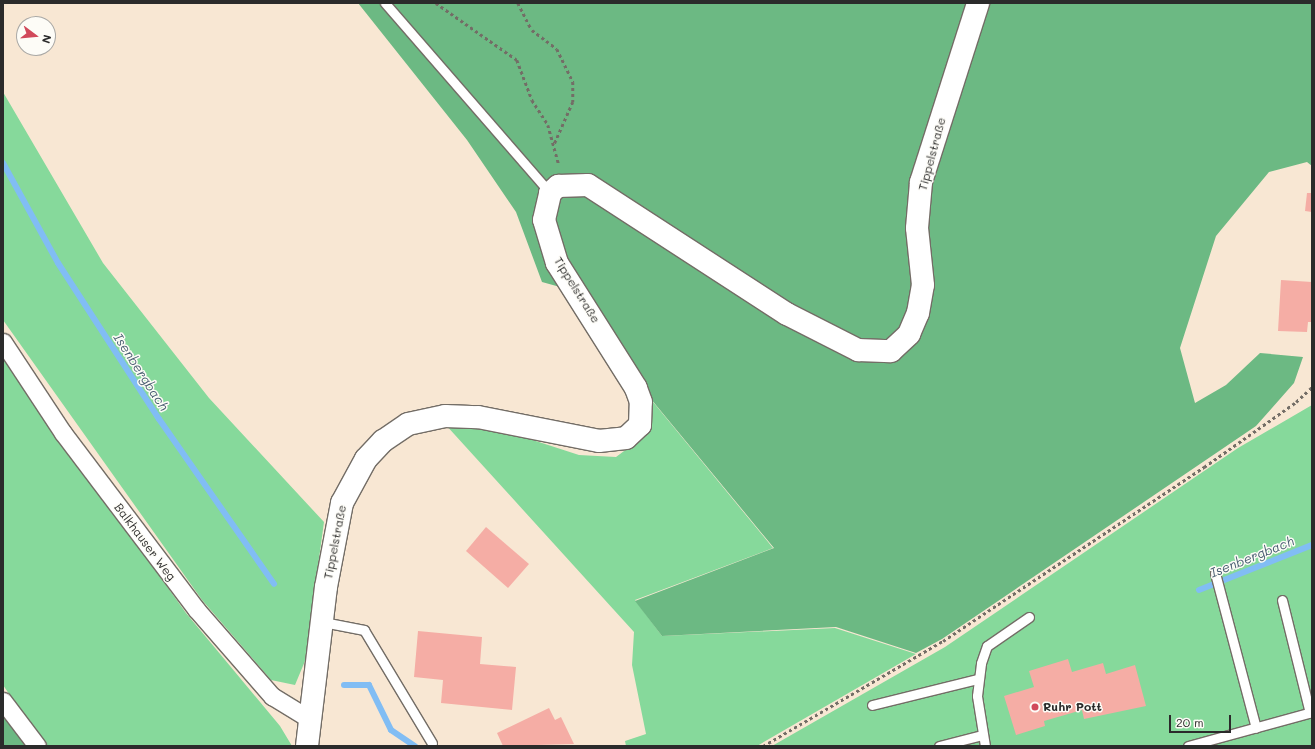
<!DOCTYPE html>
<html>
<head>
<meta charset="utf-8">
<style>
	body { margin:0 }
	#map { position:relative; width:1315px; height:749px; overflow:hidden; background:#f8e7d3; font-family:Mali,sans-serif }
	div>[style] { position:absolute }
	.green>* { inset:0; background:#86d99b }
	.forest>* { inset:0; background:#6cb983 }
	.stream>* { height:6px; margin:-3px; padding:0 3px; transform-origin:3px; border-radius:3px; background:#81bdf4 }
	.building>* { inset:0; background:#f5ada5 }
	.path>* { height:2.5px; margin-top:-1.25px; transform-origin:0; background:repeating-linear-gradient(90deg,#736d66 0 3px,transparent 0 6px) }
	.roads { filter:drop-shadow(1px 0 #736d66) drop-shadow(-1px 0 #736d66) drop-shadow(0 1px #736d66) drop-shadow(0 -1px #736d66) }
	.service>* { height:9px; margin:-4.5px; padding:0 4.5px; transform-origin:4.5px; border-radius:4.5px; background:#fff }
	.minor>* { height:17px; margin:-8.5px; padding:0 8.5px; transform-origin:8.5px; border-radius:8.5px; background:#fff }
	.tertiary>* { height:22px; margin:-11px; padding:0 11px; transform-origin:11px; border-radius:11px; background:#fff }
	.dots>* { width:11px; height:11px; translate:-50% -50%; box-sizing:border-box; border:2px solid #fdfcf7; border-radius:50% }
	span { translate:-50% -50%; white-space:nowrap; text-align:center; line-height:1.15; -webkit-text-stroke:3px #fdfcf7; paint-order:stroke }
	.street-label { font-size:12px; color:#2b2b2b }
	.poi-label { font-size:12px; color:#2b2b2b; font-weight:700 }
	.left { translate:0 -50%; text-align:left }
	.water-label { font-size:13px; color:#495e71; font-style:italic }
	.frame { position:absolute; inset:0; border:4px solid #2b2b2b; pointer-events:none }
	.north { position:absolute; left:16px; top:16px; width:40px; height:40px; box-sizing:border-box; background:#fdfcf7; border:1px solid #a9a8a5; border-radius:50%; rotate:106deg; font-size:11px; font-weight:700; line-height:16px; text-align:center; color:#2b2b2b }
	.north::after { content:''; display:block; margin:auto; width:14px; height:18px; background:#d1495b; clip-path:polygon(50% 0,100% 100%,50% 72%,0 100%) }
	.scale { position:absolute; left:1169px; top:715px; width:62px; height:18px; box-sizing:border-box; border:2px solid #2b2b2b; border-top:0; padding-left:5px; font-size:12px; line-height:14px; white-space:nowrap; color:#2b2b2b; -webkit-text-stroke:3px #fdfcf7; paint-order:stroke }
</style>
</head>
<body>
<div id="map">
	<div class="green">
		<div style="clip-path:polygon(3px 92px,103px 263px,209px 398px,324px 522px,305px 661px,295px 685px,271px 680px,202px 600px,3px 320px)"></div>
		<div style="clip-path:polygon(3px 357px,186px 613px,280px 726px,292px 746px,44px 746px,3px 685px)"></div>
		<div style="clip-path:polygon(644px 391px,773px 548px,635px 600px,662px 636px,835px 628px,916px 654px,757px 746px,626px 746px,625px 741px,646px 734px,632px 665px,634px 632px,445px 424px,505px 431px,579px 455px,616px 457px,647px 434px)"></div>
		<div style="clip-path:polygon(1312px 405px,1312px 746px,772px 746px,945px 647px,1238px 448px)"></div>
	</div>
	<div class="forest">
		<div style="clip-path:polygon(358px 3px,1312px 3px,1312px 166px,1307px 162px,1269px 172px,1216px 236px,1180px 348px,1195px 403px,1226px 385px,1260px 353px,1303px 357px,1294px 383px,1256px 426px,942px 639px,916px 653px,836px 627px,662px 636px,635px 601px,774px 548px,646px 393px,589px 295px,542px 282px,516px 212px,467px 140px)"></div>
		<div style="clip-path:polygon(3px 710px,30px 746px,3px 746px)"></div>
	</div>
	<div class="stream">
		<div style="left:3px;top:163px;width:114px;rotate:61.2deg"></div>
		<div style="left:58px;top:263px;width:186px;rotate:57.1deg"></div>
		<div style="left:159px;top:419px;width:201px;rotate:55.1deg"></div>
		<div style="left:1199px;top:590px;width:122px;rotate:-21.7deg"></div>
		<div style="left:344px;top:685px;width:25px"></div>
		<div style="left:369px;top:685px;width:50px;rotate:63.9deg"></div>
		<div style="left:391px;top:730px;width:29px;rotate:34deg"></div>
	</div>
	<div class="building">
		<div style="clip-path:polygon(1307px 193px,1312px 193px,1312px 212px,1305px 211px)"></div>
		<div style="clip-path:polygon(1281px 280px,1312px 282px,1312px 322px,1308px 322px,1307px 332px,1278px 331px)"></div>
		<div style="clip-path:polygon(486px 527px,529px 564px,508px 588px,466px 551px)"></div>
		<div style="clip-path:polygon(418px 631px,482px 637px,480px 664px,516px 667px,512px 710px,441px 703px,443px 680px,414px 677px)"></div>
		<div style="clip-path:polygon(1068px 659px,1072px 672px,1103px 663px,1106px 674px,1135px 665px,1146px 706px,1084px 719px,1082px 710px,1044px 721px,1045px 726px,1016px 735px,1004px 696px,1034px 687px,1029px 671px)"></div>
		<div style="clip-path:polygon(549px 708px,555px 720px,561px 717px,574px 744px,503px 746px,497px 733px)"></div>
	</div>
	<div class="path">
		<div style="left:436px;top:3px;width:99px;rotate:35.1deg"></div>
		<div style="left:517px;top:60px;width:43px;rotate:69.4deg"></div>
		<div style="left:532px;top:100px;width:30px;rotate:57deg"></div>
		<div style="left:548px;top:125px;width:41px;rotate:74.6deg"></div>
		<div style="left:518px;top:3px;width:30px;rotate:63deg"></div>
		<div style="left:532px;top:30px;width:31px;rotate:37deg"></div>
		<div style="left:557px;top:49px;width:37px;rotate:64deg"></div>
		<div style="left:573px;top:82px;width:20px;rotate:90deg"></div>
		<div style="left:573px;top:102px;width:47px;rotate:113.8deg"></div>
		<div style="left:763px;top:746px;width:208px;rotate:-30.3deg"></div>
		<div style="left:943px;top:641px;width:314px;rotate:-33.7deg"></div>
		<div style="left:1204px;top:467px;width:113px;rotate:-35.2deg"></div>
		<div style="left:1296px;top:402px;width:22px;rotate:-43deg"></div>
	</div>
	<div class="roads">
		<div class="service">
			<div style="left:385px;top:3px;width:252px;rotate:49deg"></div>
			<div style="left:1215px;top:573px;width:160px;rotate:75.2deg"></div>
			<div style="left:1282px;top:600px;width:116px;rotate:76.1deg"></div>
			<div style="left:323px;top:622px;width:42px;rotate:11deg"></div>
			<div style="left:364px;top:630px;width:132px;rotate:59deg"></div>
			<div style="left:872px;top:705px;width:108px;rotate:-13.9deg"></div>
			<div style="left:939px;top:746px;width:44px;rotate:-14.3deg"></div>
			<div style="left:985px;top:746px;width:51px;rotate:-99.1deg"></div>
			<div style="left:977px;top:696px;width:33px;rotate:-83deg"></div>
			<div style="left:981px;top:663px;width:18px;rotate:-71deg"></div>
			<div style="left:987px;top:646px;width:51px;rotate:-34.6deg"></div>
			<div style="left:1188px;top:746px;width:129px;rotate:-15.3deg"></div>
		</div>
		<div class="minor">
			<div style="left:3px;top:342px;width:109px;rotate:56.6deg"></div>
			<div style="left:63px;top:433px;width:221px;rotate:52.9deg"></div>
			<div style="left:196px;top:609px;width:116px;rotate:48.9deg"></div>
			<div style="left:272px;top:696px;width:46px;rotate:31.6deg"></div>
			<div style="left:3px;top:701px;width:56px;rotate:52.9deg"></div>
		</div>
		<div class="tertiary">
			<div style="left:307px;top:746px;width:160px;rotate:-83.2deg"></div>
			<div style="left:326px;top:587px;width:86px;rotate:-79.2deg"></div>
			<div style="left:342px;top:503px;width:50px;rotate:-61.4deg"></div>
			<div style="left:366px;top:459px;width:25px;rotate:-47deg"></div>
			<div style="left:383px;top:441px;width:30px;rotate:-34deg"></div>
			<div style="left:408px;top:424px;width:38px;rotate:-12deg"></div>
			<div style="left:445px;top:416px;width:33px;rotate:2deg"></div>
			<div style="left:478px;top:417px;width:123px;rotate:11.2deg"></div>
			<div style="left:599px;top:441px;width:27px;rotate:-6deg"></div>
			<div style="left:626px;top:438px;width:19px;rotate:-43deg"></div>
			<div style="left:640px;top:425px;width:23px;rotate:-88deg"></div>
			<div style="left:641px;top:402px;width:15px;rotate:-110deg"></div>
			<div style="left:636px;top:388px;width:148px;rotate:-122.3deg"></div>
			<div style="left:557px;top:263px;width:45px;rotate:-106.8deg"></div>
			<div style="left:544px;top:220px;width:28px;rotate:-77deg"></div>
			<div style="left:550px;top:193px;width:11px;rotate:-41deg"></div>
			<div style="left:558px;top:186px;width:30px;rotate:-2deg"></div>
			<div style="left:588px;top:185px;width:237px;rotate:33deg"></div>
			<div style="left:787px;top:314px;width:80px;rotate:26.9deg"></div>
			<div style="left:858px;top:350px;width:33px;rotate:2deg"></div>
			<div style="left:891px;top:351px;width:25px;rotate:-43deg"></div>
			<div style="left:909px;top:334px;width:23px;rotate:-67deg"></div>
			<div style="left:918px;top:313px;width:28px;rotate:-80deg"></div>
			<div style="left:923px;top:285px;width:57px;rotate:-96deg"></div>
			<div style="left:917px;top:228px;width:46px;rotate:-85deg"></div>
			<div style="left:921px;top:182px;width:188px;rotate:-72.3deg"></div>
		</div>
	</div>
	<div class="dots">
		<div style="left:1035px;top:707px;background:#d1495b"></div>
	</div>
	<div class="street-label">
		<span style="left:932px;top:154px;rotate:-75deg">Tippelstraße</span>
		<span style="left:577px;top:290px;rotate:58deg">Tippelstraße</span>
		<span style="left:145px;top:542px;rotate:53deg">Balkhauser Weg</span>
		<span style="left:335px;top:542px;rotate:-79deg">Tippelstraße</span>
	</div>
	<div class="poi-label">
		<span class="left" style="left:1043px;top:707px">Ruhr Pott</span>
	</div>
	<div class="water-label">
		<span style="left:141px;top:372px;rotate:57deg">Isenbergbach</span>
		<span style="left:1252px;top:557px;rotate:-22deg">Isenbergbach</span>
	</div>
	<div class="frame"></div>
	<div class="north">N</div>
	<div class="scale">20 m</div>
</div>
</body>
</html>
